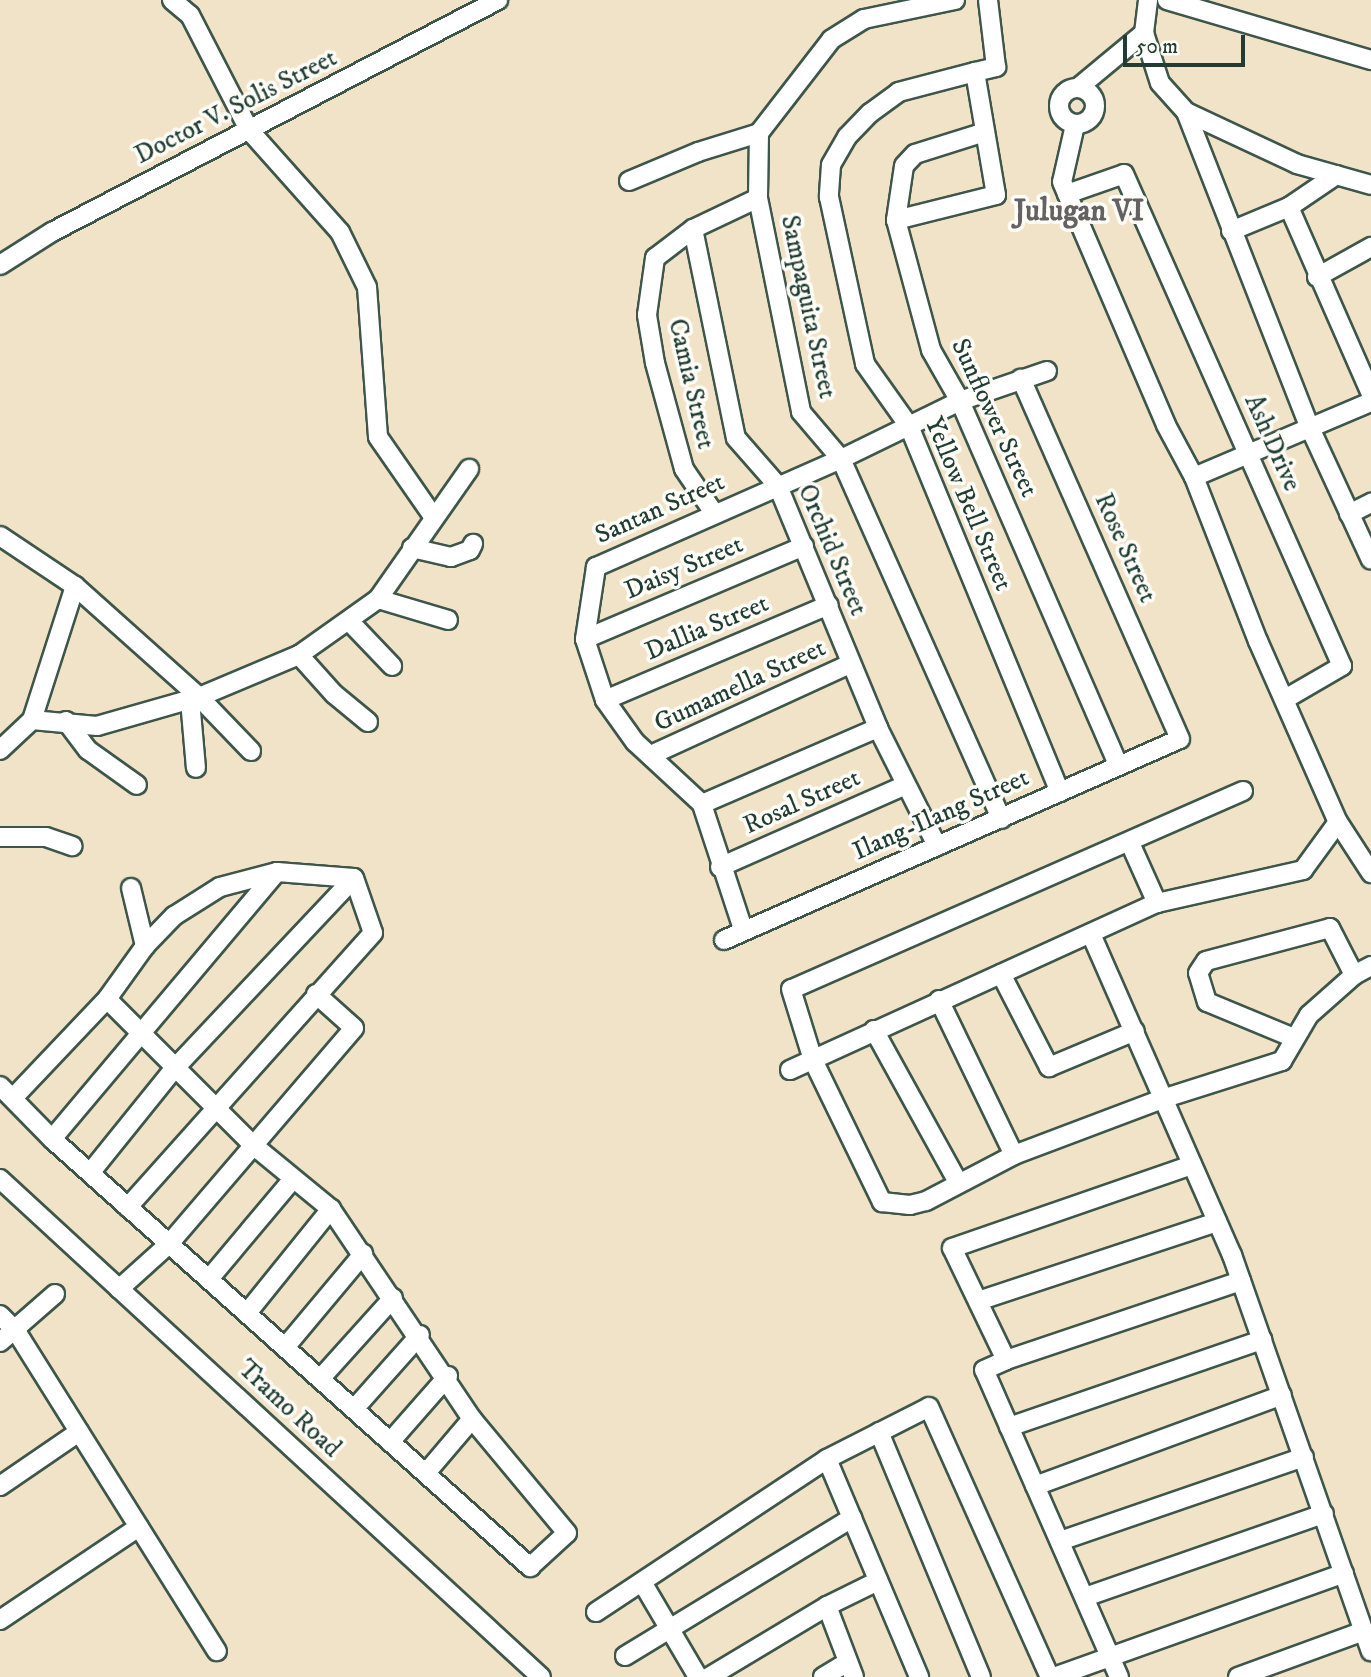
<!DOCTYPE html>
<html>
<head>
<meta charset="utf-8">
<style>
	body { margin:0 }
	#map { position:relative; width:1371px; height:1677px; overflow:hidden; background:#f1e3c7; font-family:"IM FELL DW Pica",serif }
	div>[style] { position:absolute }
	.roads { filter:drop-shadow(2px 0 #3e564a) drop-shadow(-2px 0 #3e564a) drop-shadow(0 2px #3e564a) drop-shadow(0 -2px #3e564a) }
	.minor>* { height:18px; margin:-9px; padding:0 9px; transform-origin:9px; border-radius:9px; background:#fff }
	.minor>.ring { margin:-9px; padding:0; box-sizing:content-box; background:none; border:18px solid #fff; border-radius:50% }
	span { translate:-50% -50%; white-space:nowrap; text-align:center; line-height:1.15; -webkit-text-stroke:7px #fdfcf7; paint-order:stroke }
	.street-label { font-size:26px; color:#1f3d34 }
	.quarter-label { font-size:30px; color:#646163; font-weight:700 }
	.scale { position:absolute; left:1123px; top:35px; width:122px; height:32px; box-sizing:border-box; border:4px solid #1f3d34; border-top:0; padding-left:9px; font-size:21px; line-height:24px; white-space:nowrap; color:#1f3d34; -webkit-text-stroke:5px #fdfcf7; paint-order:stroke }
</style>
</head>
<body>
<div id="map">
	<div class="roads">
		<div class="minor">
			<div style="left:172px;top:0;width:23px;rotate:40deg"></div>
			<div style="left:190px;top:15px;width:129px;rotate:62.8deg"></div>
			<div style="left:249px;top:130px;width:137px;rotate:48.3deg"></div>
			<div style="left:340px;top:232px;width:61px;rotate:63.9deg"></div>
			<div style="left:367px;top:287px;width:150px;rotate:85.8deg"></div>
			<div style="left:378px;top:437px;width:96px;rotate:55.2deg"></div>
			<div style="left:955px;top:0;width:93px;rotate:168.2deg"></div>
			<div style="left:864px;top:19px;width:39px;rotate:148deg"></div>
			<div style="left:831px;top:40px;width:118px;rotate:127.7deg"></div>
			<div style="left:759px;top:133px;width:65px;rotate:90.9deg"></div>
			<div style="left:758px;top:198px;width:218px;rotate:78.6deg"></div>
			<div style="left:801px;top:412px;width:62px;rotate:49.6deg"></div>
			<div style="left:841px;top:459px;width:394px;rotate:66deg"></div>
			<div style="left:1167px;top:0;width:213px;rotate:16.4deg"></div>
			<div style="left:1144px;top:33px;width:52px;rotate:72.3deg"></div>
			<div style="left:1160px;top:83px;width:39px;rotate:48deg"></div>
			<div style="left:1186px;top:112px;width:339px;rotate:68.6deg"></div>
			<div style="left:1310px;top:428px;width:145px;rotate:65.2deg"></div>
			<div style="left:975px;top:72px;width:79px;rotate:165.3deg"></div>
			<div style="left:899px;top:92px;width:36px;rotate:144deg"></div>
			<div style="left:870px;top:113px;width:33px;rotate:134deg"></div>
			<div style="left:847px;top:137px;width:32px;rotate:120deg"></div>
			<div style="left:831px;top:165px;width:32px;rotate:94deg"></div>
			<div style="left:829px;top:197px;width:171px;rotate:77.8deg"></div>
			<div style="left:865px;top:364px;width:76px;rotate:54.6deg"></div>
			<div style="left:909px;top:426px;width:396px;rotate:67.6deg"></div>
			<div style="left:1079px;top:87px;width:85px;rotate:-39.7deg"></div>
			<div style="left:1144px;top:33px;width:33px;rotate:-83deg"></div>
			<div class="ring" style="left:1059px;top:88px;width:18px;height:18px"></div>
			<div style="left:1186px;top:112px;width:123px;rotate:25.1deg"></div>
			<div style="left:1297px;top:164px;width:77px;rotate:15.8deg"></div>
			<div style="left:1075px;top:125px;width:58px;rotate:102.8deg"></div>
			<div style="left:1062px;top:182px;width:264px;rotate:66.8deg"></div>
			<div style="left:1166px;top:425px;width:59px;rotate:61.7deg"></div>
			<div style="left:1194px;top:477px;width:176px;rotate:68.7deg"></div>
			<div style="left:1258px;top:641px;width:198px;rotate:66.2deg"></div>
			<div style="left:1338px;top:822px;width:61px;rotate:57.1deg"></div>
			<div style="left:985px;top:132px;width:73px;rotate:162.6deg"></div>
			<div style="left:915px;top:154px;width:16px;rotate:133deg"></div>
			<div style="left:904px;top:166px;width:55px;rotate:98.4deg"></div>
			<div style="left:896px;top:220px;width:135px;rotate:74.9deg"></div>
			<div style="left:931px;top:350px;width:59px;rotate:60.4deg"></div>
			<div style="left:960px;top:401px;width:396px;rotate:66.5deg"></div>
			<div style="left:629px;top:181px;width:75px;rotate:-22.8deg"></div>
			<div style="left:698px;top:152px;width:64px;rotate:-17.3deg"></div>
			<div style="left:1067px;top:194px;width:60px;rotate:-19.3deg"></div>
			<div style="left:1124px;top:174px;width:538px;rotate:66.1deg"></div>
			<div style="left:1342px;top:666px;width:66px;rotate:149.9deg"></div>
			<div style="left:1289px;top:207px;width:57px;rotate:-34.2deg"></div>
			<div style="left:896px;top:220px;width:103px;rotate:-14deg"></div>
			<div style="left:996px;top:195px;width:125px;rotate:-99.7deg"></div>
			<div style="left:975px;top:72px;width:22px;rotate:-13deg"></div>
			<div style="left:996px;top:67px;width:67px;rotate:-96.8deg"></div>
			<div style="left:693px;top:229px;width:213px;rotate:78.4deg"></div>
			<div style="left:736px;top:438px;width:64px;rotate:48.8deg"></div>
			<div style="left:778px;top:486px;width:262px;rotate:67.5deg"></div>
			<div style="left:878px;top:728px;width:132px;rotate:63.4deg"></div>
			<div style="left:1231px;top:231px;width:63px;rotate:-22.5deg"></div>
			<div style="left:1289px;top:207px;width:204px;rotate:66.3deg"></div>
			<div style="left:0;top:265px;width:62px;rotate:-32.4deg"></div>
			<div style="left:52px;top:232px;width:503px;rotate:-27.48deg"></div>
			<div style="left:1317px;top:277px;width:62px;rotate:-29.1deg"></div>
			<div style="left:1194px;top:477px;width:192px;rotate:-23deg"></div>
			<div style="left:714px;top:513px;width:53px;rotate:-124.3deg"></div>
			<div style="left:684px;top:469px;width:110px;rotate:-105.3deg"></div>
			<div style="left:655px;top:363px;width:49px;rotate:-99.5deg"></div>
			<div style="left:647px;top:315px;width:58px;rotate:-82deg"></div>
			<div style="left:655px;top:258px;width:48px;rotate:-37.3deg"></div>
			<div style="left:693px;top:229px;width:72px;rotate:-25.5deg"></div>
			<div style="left:1349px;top:514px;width:25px;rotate:-27deg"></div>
			<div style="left:0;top:536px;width:90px;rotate:33.7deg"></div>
			<div style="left:75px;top:586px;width:166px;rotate:41.8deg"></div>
			<div style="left:199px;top:697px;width:75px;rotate:46.1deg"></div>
			<div style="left:412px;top:548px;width:40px;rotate:13deg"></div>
			<div style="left:451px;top:557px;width:20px;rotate:-20deg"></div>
			<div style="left:470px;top:550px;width:7px;rotate:-63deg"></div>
			<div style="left:378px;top:599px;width:73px;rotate:16.7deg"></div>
			<div style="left:350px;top:622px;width:61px;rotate:46.3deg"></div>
			<div style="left:585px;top:639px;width:238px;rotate:-23deg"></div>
			<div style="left:299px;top:655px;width:52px;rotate:48.1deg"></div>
			<div style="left:334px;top:694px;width:44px;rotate:39.5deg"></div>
			<div style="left:190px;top:700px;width:68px;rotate:85deg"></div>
			<div style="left:605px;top:700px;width:243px;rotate:-23deg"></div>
			<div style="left:32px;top:720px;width:65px;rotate:5.3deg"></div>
			<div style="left:97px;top:726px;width:106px;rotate:-15.9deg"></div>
			<div style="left:199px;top:697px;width:108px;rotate:-22.8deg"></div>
			<div style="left:299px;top:655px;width:97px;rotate:-35.3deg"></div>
			<div style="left:378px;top:599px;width:159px;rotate:-55deg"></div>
			<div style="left:66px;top:721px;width:36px;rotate:53deg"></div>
			<div style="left:88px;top:750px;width:60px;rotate:35.5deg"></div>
			<div style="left:0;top:750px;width:44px;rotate:-43.2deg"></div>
			<div style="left:32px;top:720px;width:141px;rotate:-72.2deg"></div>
			<div style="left:651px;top:755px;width:219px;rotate:-24.6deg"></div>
			<div style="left:1243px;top:791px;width:493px;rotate:156.3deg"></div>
			<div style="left:791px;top:989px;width:74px;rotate:72.8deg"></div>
			<div style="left:813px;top:1060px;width:158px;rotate:64.1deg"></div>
			<div style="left:882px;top:1202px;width:28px;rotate:6deg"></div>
			<div style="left:910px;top:1205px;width:16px;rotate:-14deg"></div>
			<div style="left:926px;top:1201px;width:99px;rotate:-27.6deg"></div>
			<div style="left:1014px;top:1155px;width:158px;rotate:-20.7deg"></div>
			<div style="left:1162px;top:1099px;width:126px;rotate:-17.6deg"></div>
			<div style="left:1282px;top:1061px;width:53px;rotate:-59.6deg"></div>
			<div style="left:1309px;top:1015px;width:60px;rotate:-41.6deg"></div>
			<div style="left:1354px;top:975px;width:19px;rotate:-28deg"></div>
			<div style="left:702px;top:804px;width:192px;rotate:-23.4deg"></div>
			<div style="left:0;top:837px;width:46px"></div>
			<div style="left:46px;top:837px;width:28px;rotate:19deg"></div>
			<div style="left:1130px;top:843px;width:66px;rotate:65.8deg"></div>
			<div style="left:720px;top:867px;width:203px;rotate:-23.8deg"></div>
			<div style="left:131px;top:888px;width:60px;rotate:76.4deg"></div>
			<div style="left:743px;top:929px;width:132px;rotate:-108.2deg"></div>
			<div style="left:702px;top:804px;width:91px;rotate:-137.2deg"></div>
			<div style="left:635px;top:742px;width:52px;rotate:-125.5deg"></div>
			<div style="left:605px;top:700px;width:64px;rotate:-108.2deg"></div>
			<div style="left:585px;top:639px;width:73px;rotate:-81.3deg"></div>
			<div style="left:596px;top:567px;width:268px;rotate:-23.8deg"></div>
			<div style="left:841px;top:459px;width:132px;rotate:-26deg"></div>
			<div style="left:960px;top:401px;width:92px;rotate:-19deg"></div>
			<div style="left:1091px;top:934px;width:351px;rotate:66.3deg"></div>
			<div style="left:1232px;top:1255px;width:420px;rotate:70.7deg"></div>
			<div style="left:724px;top:940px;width:498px;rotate:-23.8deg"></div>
			<div style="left:1180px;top:739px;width:394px;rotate:-113.8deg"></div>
			<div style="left:1001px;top:974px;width:105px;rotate:62.7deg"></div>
			<div style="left:1049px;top:1067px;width:93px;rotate:-22.7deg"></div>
			<div style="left:939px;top:1000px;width:172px;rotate:64.2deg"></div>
			<div style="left:874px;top:1030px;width:174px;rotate:61.1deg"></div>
			<div style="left:1294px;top:1038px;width:94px;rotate:-157.5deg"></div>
			<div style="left:1207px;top:1002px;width:30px;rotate:-107deg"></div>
			<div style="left:1198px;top:973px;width:14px;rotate:-56deg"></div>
			<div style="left:1206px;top:961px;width:128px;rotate:-14.9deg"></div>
			<div style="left:1330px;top:928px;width:53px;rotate:62.9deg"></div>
			<div style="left:790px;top:1070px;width:403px;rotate:-24.5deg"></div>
			<div style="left:1157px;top:903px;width:150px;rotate:-12.7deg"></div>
			<div style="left:1303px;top:870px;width:59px;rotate:-53.9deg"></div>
			<div style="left:0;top:1086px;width:74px;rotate:45.5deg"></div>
			<div style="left:52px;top:1139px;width:642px;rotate:41.84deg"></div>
			<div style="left:530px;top:1567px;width:50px;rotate:-42.6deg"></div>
			<div style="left:567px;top:1533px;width:148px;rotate:-129.8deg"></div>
			<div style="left:472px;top:1419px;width:253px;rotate:-123.9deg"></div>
			<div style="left:331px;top:1209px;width:101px;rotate:-140.6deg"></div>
			<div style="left:253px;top:1145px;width:206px;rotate:-135deg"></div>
			<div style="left:13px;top:1098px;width:137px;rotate:-46.5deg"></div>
			<div style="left:107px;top:999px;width:65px;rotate:-54.4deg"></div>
			<div style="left:145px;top:946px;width:42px;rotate:-46deg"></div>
			<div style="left:174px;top:916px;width:54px;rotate:-32.2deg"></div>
			<div style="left:220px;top:887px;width:59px;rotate:-14.7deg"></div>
			<div style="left:277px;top:872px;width:77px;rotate:4.5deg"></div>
			<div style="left:354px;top:878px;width:58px;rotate:70.9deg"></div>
			<div style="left:373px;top:933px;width:368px;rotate:131.8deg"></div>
			<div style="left:52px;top:1139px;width:349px;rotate:-49.9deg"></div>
			<div style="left:90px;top:1173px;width:134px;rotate:-51.1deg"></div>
			<div style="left:174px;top:1069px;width:262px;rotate:-46.7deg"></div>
			<div style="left:0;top:1179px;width:735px;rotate:42.63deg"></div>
			<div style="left:209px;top:1279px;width:129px;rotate:-50deg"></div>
			<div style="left:119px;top:1289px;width:67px;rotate:-42deg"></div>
			<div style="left:169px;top:1244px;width:284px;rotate:-49.4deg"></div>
			<div style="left:354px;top:1028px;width:51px;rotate:-138.2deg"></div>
			<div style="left:978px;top:1301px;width:252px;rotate:-18.3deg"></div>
			<div style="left:247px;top:1313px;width:134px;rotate:-51.1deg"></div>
			<div style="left:0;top:1315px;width:23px;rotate:45deg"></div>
			<div style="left:16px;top:1331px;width:378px;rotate:57.9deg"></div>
			<div style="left:0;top:1342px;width:73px;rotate:-41.1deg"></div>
			<div style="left:287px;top:1345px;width:119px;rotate:-50.1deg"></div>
			<div style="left:1006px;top:1360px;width:248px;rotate:-18.6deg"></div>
			<div style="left:320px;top:1379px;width:109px;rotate:-48deg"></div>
			<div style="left:354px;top:1409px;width:99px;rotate:-48.3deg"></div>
			<div style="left:1009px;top:1427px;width:268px;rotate:-19deg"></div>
			<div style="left:879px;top:1432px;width:265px;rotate:67.4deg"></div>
			<div style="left:390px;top:1442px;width:88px;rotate:-48.7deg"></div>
			<div style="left:827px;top:1459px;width:237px;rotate:67.1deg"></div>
			<div style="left:426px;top:1473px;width:71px;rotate:-49.6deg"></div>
			<div style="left:0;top:1486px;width:96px;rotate:-34.4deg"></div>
			<div style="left:1035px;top:1486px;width:263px;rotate:-20.2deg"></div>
			<div style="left:1060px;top:1541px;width:258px;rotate:-19deg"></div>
			<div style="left:642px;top:1582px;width:110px;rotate:59.5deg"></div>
			<div style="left:1085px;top:1597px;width:253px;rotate:-19.2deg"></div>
			<div style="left:827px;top:1606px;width:57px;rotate:-26.1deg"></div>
			<div style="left:596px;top:1612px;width:277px;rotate:-33.5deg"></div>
			<div style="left:827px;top:1459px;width:114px;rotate:-27deg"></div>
			<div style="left:929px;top:1407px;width:296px;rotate:65.9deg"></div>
			<div style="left:0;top:1620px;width:167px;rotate:-33.8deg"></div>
			<div style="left:625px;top:1656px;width:266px;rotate:-31.3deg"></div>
			<div style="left:709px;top:1677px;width:138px;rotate:-31deg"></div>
			<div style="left:827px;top:1606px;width:76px;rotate:69.2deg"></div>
			<div style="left:823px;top:1677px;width:29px;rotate:-31deg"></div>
			<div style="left:1054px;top:1677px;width:308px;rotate:-19.7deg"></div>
			<div style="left:1119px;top:1677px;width:335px;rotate:-113.7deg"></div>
			<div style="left:984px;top:1370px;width:24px;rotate:-24deg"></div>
			<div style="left:1006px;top:1360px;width:124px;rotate:-115.7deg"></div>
			<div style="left:952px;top:1248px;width:254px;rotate:-19.1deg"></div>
			<div style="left:1238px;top:1677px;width:134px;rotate:-20.1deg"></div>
		</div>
	</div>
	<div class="street-label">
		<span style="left:236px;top:107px;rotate:-27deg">Doctor V. Solis Street</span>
		<span style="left:808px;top:307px;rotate:78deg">Sampaguita Street</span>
		<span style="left:691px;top:384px;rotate:77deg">Camia Street</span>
		<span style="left:994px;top:418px;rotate:65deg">Sunflower Street</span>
		<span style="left:1272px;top:443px;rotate:66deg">Ash Drive</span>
		<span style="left:968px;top:504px;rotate:67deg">Yellow Bell Street</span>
		<span style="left:660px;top:509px;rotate:-24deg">Santan Street</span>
		<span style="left:1125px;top:548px;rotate:66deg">Rose Street</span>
		<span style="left:832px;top:550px;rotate:67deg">Orchid Street</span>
		<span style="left:684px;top:568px;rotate:-23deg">Daisy Street</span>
		<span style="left:707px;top:628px;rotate:-23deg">Dallia Street</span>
		<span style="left:740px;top:686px;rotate:-25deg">Gumamella Street</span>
		<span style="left:802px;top:802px;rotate:-24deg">Rosal Street</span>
		<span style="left:941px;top:815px;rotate:-24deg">Ilang-Ilang Street</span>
		<span style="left:289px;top:1409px;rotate:43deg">Tramo Road</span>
	</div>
	<div class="quarter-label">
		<span style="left:1079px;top:212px">Julugan VI</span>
	</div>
	<div class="scale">50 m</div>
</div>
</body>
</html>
